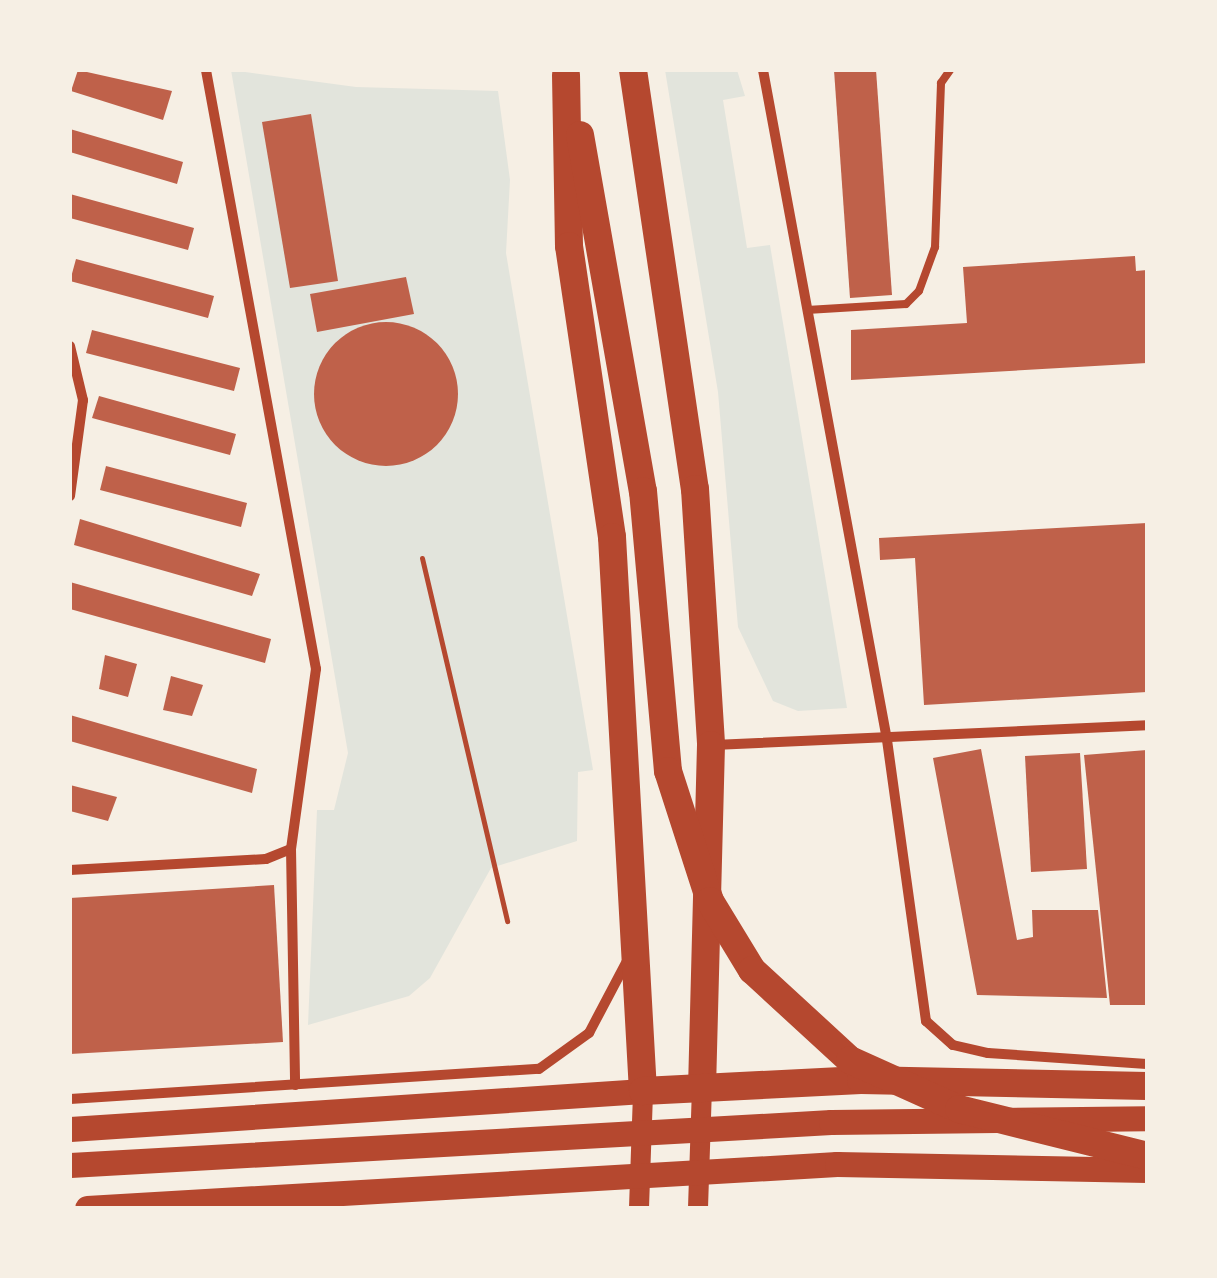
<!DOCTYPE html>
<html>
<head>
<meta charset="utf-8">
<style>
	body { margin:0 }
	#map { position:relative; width:1217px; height:1278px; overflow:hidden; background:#f6efe4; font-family:Poppins,sans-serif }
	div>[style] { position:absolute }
	.green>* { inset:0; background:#e2e4dc }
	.building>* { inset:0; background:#bf614a }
	.round { border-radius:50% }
	.path>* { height:5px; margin:-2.5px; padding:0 2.5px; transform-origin:2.5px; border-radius:2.5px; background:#b5482f }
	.service>* { height:8px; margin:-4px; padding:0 4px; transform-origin:4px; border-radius:4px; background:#b5482f }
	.minor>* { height:10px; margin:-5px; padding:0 5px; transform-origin:5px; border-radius:5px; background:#b5482f }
	.secondary>* { height:20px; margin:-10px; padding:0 10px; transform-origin:10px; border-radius:10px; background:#b5482f }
	.primary>* { height:25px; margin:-12.5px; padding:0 12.5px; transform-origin:12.5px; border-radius:12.5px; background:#b5482f }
	.trunk>* { height:28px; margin:-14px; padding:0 14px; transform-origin:14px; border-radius:14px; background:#b5482f }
	span { translate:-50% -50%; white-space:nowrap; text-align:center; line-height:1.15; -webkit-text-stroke:10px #f6efe4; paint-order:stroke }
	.frame { position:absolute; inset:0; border:72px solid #f6efe4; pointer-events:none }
</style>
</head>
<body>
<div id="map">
	<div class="green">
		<div style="clip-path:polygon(231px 70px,356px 87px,498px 91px,510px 180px,506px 253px,593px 770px,578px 772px,577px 841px,491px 868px,430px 978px,409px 996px,308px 1025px,317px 810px,334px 810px,348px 753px)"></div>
		<div style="clip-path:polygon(665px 70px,737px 70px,745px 96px,723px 100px,747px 248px,770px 245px,847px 708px,798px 711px,773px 701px,738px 627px,718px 392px)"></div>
	</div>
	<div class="building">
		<div style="clip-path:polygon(78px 70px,172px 91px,163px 120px,71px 91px)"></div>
		<div style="clip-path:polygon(834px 70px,876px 70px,892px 295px,850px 298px)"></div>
		<div style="clip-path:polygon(311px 114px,338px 281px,290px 288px,262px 122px)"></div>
		<div style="clip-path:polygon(70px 129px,183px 162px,177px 184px,70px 152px)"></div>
		<div style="clip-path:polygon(70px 194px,194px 228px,188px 250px,70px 218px)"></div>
		<div style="clip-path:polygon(1135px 256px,1136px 271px,1147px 270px,1147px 363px,851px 380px,851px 330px,967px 323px,963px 267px)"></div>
		<div style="clip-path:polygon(76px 259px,214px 296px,208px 318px,70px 281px)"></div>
		<div style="clip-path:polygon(406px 277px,414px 314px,317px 332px,310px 294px)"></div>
		<div class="round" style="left:314px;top:322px;width:144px;height:144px"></div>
		<div style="clip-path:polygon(92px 330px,240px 368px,234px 391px,86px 353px)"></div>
		<div style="clip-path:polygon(99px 396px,236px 434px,230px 455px,92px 418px)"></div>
		<div style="clip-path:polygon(106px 466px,247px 503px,241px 527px,100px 490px)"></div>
		<div style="clip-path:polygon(80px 519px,260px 574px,252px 596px,74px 545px)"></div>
		<div style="clip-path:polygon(1147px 523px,1147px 692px,924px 705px,915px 558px,880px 560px,879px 538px)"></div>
		<div style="clip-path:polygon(70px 582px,271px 639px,265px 663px,70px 609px)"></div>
		<div style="clip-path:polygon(105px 655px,137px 664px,128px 697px,99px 689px)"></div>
		<div style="clip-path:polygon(171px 676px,203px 685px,192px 716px,163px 710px)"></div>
		<div style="clip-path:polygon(70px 715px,257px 769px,252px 793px,70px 741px)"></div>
		<div style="clip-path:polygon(981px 749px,1017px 940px,1033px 937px,1032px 910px,1098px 910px,1107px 998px,977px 995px,933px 758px)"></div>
		<div style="clip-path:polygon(1147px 750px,1147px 1005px,1110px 1005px,1084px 755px)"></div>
		<div style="clip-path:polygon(1080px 753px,1087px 869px,1031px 872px,1025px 756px)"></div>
		<div style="clip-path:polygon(70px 785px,117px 797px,108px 821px,70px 811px)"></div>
		<div style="clip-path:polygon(274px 885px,283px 1042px,70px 1054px,70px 898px)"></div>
	</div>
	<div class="path">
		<div style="left:422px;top:558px;width:373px;rotate:76.8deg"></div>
	</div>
	<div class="service">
		<div style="left:807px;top:310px;width:99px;rotate:-3.5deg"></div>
		<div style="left:906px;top:304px;width:18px;rotate:-45deg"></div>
		<div style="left:919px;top:291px;width:47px;rotate:-70deg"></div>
		<div style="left:935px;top:247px;width:164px;rotate:-87.9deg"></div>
		<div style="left:941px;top:83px;width:16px;rotate:-55deg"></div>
	</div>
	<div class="minor">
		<div style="left:763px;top:70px;width:681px;rotate:79.51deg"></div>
		<div style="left:887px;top:740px;width:284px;rotate:82.1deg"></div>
		<div style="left:926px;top:1021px;width:36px;rotate:42deg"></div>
		<div style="left:953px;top:1045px;width:36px;rotate:13deg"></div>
		<div style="left:988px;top:1053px;width:159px;rotate:4deg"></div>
		<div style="left:70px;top:346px;width:56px;rotate:76.5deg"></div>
		<div style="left:83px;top:400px;width:97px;rotate:97.7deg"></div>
		<div style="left:714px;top:745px;width:433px;rotate:-2.6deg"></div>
		<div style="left:291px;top:849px;width:236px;rotate:89deg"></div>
		<div style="left:70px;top:870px;width:196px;rotate:-3.2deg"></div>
		<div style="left:266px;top:859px;width:27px;rotate:-22deg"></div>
		<div style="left:291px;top:849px;width:182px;rotate:-82.1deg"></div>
		<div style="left:316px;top:669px;width:609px;rotate:-100.41deg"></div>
		<div style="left:70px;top:1099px;width:470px;rotate:-3.7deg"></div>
		<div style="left:539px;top:1069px;width:62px;rotate:-35.8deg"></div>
		<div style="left:589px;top:1033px;width:81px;rotate:-62.2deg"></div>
	</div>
	<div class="secondary">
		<div style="left:639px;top:1208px;width:117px;rotate:-88deg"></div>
		<div style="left:698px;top:1208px;width:120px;rotate:-88.1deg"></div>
	</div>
	<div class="primary">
		<div style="left:70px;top:1129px;width:574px;rotate:-3.79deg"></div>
		<div style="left:70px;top:1165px;width:762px;rotate:-3.23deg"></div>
		<div style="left:831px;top:1122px;width:316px;rotate:-0.7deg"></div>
		<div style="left:87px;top:1208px;width:751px;rotate:-3.36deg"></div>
		<div style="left:837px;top:1164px;width:310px;rotate:1.1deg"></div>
	</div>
	<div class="trunk">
		<div style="left:633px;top:70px;width:424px;rotate:81.6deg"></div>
		<div style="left:695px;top:489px;width:256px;rotate:86.4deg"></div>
		<div style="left:711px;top:745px;width:343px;rotate:91.5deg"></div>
		<div style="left:566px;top:75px;width:171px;rotate:89deg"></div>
		<div style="left:569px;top:246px;width:294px;rotate:81.6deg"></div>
		<div style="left:612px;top:537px;width:555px;rotate:86.8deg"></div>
		<div style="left:643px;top:1091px;width:218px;rotate:-2.9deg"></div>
		<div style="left:861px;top:1080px;width:286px;rotate:1.2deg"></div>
		<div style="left:580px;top:135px;width:362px;rotate:80deg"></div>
		<div style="left:643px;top:491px;width:281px;rotate:84.9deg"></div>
		<div style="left:668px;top:771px;width:137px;rotate:72.1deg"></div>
		<div style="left:710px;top:901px;width:81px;rotate:58.7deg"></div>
		<div style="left:752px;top:970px;width:133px;rotate:42.6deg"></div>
		<div style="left:850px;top:1060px;width:120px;rotate:24.2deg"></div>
		<div style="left:959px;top:1109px;width:194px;rotate:14deg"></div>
	</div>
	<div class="frame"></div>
</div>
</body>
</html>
